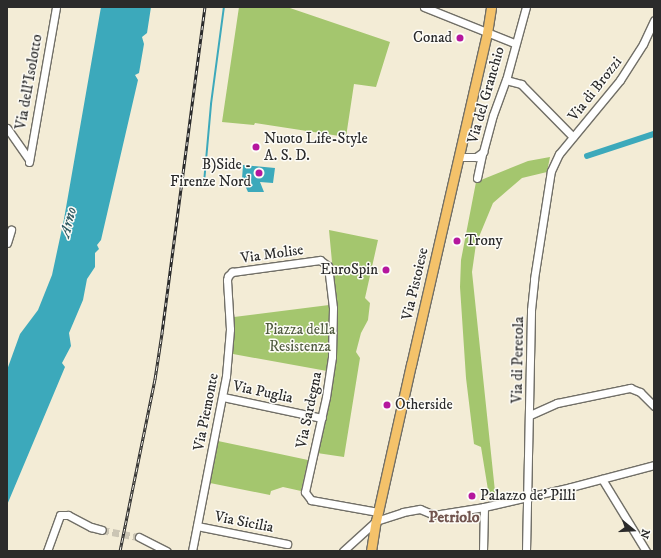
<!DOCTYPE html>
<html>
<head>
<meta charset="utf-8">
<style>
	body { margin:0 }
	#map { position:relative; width:661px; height:558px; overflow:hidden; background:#f3ecd6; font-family:"IM FELL DW Pica",serif }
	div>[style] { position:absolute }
	.green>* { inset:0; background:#a4c66e }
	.water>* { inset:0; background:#3ca9bb }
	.stream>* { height:1.5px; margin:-0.75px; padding:0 0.75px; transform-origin:0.75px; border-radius:0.75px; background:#3ca9bb }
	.canal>* { height:5.5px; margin:-2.75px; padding:0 2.75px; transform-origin:2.75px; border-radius:2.75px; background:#3ca9bb }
	.minor-tunnel>* { height:7px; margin-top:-3.5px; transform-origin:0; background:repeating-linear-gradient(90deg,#cbc5b4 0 7px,transparent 0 10.5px) }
	.roads { filter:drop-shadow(1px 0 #716f67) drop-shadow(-1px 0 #716f67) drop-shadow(0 1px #716f67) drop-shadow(0 -1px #716f67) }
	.minor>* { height:7px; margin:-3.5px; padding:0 3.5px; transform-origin:3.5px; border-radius:3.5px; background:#fff }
	.major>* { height:9px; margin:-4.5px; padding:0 4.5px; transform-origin:4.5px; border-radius:4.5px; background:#f4c26a }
	.rail>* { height:3px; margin-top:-1.5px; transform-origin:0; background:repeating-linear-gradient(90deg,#fdfcf7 0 4.5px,#2b2b2b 0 9px); box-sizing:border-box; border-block:1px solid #2b2b2b }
	.dots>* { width:11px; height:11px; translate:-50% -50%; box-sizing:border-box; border:2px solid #fdfcf7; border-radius:50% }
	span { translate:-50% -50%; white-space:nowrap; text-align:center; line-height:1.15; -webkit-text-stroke:3px #fdfcf7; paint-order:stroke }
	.poi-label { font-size:15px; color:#2b2b2b }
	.right { translate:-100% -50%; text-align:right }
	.left { translate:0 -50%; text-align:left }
	.street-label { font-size:15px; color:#2b2b2b }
	.park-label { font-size:15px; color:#4f5a3f }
	.water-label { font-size:16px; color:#325d65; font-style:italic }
	.neighbourhood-label { font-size:16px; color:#71544e; font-weight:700 }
	.frame { position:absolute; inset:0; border:8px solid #2b2b2b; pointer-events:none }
	.north { position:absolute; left:613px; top:510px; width:40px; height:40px; -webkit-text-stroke:3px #fdfcf7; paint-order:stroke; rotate:108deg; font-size:11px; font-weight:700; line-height:16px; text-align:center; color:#2b2b2b }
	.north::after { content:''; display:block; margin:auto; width:14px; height:18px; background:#2b2b2b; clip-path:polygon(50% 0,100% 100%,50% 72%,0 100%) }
</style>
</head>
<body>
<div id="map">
	<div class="green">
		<div style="clip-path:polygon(239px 7px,287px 7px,390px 42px,376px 87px,354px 84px,346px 137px,255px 123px,254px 125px,222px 122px)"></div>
		<div style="clip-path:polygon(550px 157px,547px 172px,522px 178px,493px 203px,476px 244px,472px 272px,496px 501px,490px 502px,481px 447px,474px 444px,466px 378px,460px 287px,461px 260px,476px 182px,528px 161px)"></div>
		<div style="clip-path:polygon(329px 230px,378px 240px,365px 298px,370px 303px,368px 320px,361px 333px,356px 352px,360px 358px,344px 457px,317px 453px,328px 409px,335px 368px,338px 326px)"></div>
		<div style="clip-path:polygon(329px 305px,329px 342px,327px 371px,233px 354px,234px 317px)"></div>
		<div style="clip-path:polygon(218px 441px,308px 460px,301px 491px,283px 487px,271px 491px,270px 495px,210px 483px)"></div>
	</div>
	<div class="water">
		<div style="clip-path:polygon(101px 7px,151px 7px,147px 33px,142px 37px,144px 44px,139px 73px,135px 75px,138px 80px,101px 240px,97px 245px,99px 249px,95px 253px,95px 267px,87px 279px,83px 300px,69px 333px,71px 346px,62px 363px,65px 367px,7px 505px,7px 370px,20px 334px,38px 310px,52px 275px,64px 219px)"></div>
		<div style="clip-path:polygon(243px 165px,275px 168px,273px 183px,260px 182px,264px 192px,248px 192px,242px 179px)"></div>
	</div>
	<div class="stream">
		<div style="left:204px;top:183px;width:79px;rotate:-84.9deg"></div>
		<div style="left:211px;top:104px;width:98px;rotate:-82.4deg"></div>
	</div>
	<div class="canal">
		<div style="left:587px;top:156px;width:71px;rotate:-18.2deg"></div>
	</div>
	<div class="minor-tunnel">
		<div style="left:102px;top:530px;width:38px;rotate:11deg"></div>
	</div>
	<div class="roads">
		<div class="minor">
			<div style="left:424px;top:7px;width:97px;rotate:21.8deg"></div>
			<div style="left:506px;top:80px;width:16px;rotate:15deg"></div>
			<div style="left:521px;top:84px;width:74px;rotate:45.5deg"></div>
			<div style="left:7px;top:128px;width:38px;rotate:55deg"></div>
			<div style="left:459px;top:157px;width:17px"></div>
			<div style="left:476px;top:157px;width:9px;rotate:-36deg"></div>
			<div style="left:483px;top:152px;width:38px;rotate:-75deg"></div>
			<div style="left:493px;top:115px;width:37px;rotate:-70deg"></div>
			<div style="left:506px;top:80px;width:76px;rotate:-74.7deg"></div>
			<div style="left:29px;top:162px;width:157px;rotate:-80.1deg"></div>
			<div style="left:477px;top:178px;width:25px;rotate:-78deg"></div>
			<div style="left:7px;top:243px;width:14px;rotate:-73deg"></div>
			<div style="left:223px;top:397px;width:101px;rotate:12deg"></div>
			<div style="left:530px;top:415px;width:30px;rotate:-24deg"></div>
			<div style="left:557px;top:403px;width:75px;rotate:-11.6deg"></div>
			<div style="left:630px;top:388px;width:11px;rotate:22deg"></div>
			<div style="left:640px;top:392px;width:20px;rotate:45deg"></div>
			<div style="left:602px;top:479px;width:84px;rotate:58.6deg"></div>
			<div style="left:197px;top:526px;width:92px;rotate:11.3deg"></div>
			<div style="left:139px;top:537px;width:31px;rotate:27deg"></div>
			<div style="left:47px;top:551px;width:38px;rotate:-70deg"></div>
			<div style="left:60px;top:515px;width:8px"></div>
			<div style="left:68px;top:515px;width:26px;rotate:28deg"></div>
			<div style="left:91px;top:527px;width:11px;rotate:15deg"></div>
			<div style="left:192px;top:551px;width:178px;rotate:-79deg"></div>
			<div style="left:226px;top:376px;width:47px;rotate:-85.1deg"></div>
			<div style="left:230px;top:329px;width:49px;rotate:-93.5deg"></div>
			<div style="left:227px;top:280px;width:4px;rotate:-76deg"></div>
			<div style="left:228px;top:276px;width:6px;rotate:-45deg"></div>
			<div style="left:232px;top:272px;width:89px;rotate:-7.8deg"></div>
			<div style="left:320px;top:260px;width:10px;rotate:37deg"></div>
			<div style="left:328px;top:266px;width:42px;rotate:83.2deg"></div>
			<div style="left:333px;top:308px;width:49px;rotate:91.2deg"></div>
			<div style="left:332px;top:357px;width:40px;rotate:98.5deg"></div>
			<div style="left:326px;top:397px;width:97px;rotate:102.5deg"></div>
			<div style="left:305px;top:492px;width:10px;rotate:53deg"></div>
			<div style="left:311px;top:500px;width:68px;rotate:10.2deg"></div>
			<div style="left:343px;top:551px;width:45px;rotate:-42.3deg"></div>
			<div style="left:376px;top:521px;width:28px;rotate:-18deg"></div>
			<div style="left:403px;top:512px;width:17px;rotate:-10deg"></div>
			<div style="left:420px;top:509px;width:15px;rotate:23deg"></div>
			<div style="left:434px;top:515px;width:51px;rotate:-9.1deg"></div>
			<div style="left:484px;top:507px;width:89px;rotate:-12.9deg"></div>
			<div style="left:571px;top:487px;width:86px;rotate:-14.8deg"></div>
			<div style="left:483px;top:551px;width:44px;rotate:-88.7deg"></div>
			<div style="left:526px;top:551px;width:241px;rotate:-88.8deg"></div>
			<div style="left:531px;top:310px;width:31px;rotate:-84deg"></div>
			<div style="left:534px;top:279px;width:109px;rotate:-81.1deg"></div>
			<div style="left:551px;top:171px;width:19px;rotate:-65deg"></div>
			<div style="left:559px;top:154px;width:96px;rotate:-50.5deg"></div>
			<div style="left:620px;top:80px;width:43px;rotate:-57.4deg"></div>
			<div style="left:643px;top:44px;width:26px;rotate:-65deg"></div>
		</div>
		<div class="major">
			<div style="left:371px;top:551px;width:30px;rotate:-81deg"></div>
			<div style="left:376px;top:521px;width:160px;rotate:-77.4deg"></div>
			<div style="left:411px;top:365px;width:341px;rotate:-77.1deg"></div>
			<div style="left:487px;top:33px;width:26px;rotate:-81deg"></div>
		</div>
	</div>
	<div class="rail">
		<div style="left:120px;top:551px;width:176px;rotate:-78.5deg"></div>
		<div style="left:155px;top:379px;width:47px;rotate:-81.3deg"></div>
		<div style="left:162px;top:333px;width:329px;rotate:-82.5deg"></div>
	</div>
	<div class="dots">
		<div style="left:460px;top:38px;background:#b5179e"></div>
		<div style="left:256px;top:147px;background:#b5179e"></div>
		<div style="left:259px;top:173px;background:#b5179e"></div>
		<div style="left:457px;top:241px;background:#b5179e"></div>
		<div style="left:386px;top:270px;background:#b5179e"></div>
		<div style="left:387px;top:405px;background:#b5179e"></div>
		<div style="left:472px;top:496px;background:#b5179e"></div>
	</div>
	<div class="poi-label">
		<span class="right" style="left:452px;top:38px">Conad</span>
		<span class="left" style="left:264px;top:147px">Nuoto Life-Style<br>A. S. D.</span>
		<span class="right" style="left:251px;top:173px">B)Side -<br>Firenze Nord</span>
		<span class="left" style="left:465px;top:241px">Trony</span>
		<span class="right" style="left:378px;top:270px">EuroSpin</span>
		<span class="left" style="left:395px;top:405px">Otherside</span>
		<span class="left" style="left:480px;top:496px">Palazzo de’ Pilli</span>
	</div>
	<div class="street-label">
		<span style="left:29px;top:82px;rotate:-80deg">Via dell'Isolotto</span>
		<span style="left:595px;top:89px;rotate:-52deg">Via di Brozzi</span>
		<span style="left:486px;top:95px;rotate:-74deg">Via del Granchio</span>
		<span style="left:272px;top:254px;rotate:-8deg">Via Molise</span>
		<span style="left:415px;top:284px;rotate:-77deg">Via Pistoiese</span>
		<span style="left:518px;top:360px;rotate:-89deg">Via di Peretola</span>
		<span style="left:263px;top:392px;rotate:12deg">Via Puglia</span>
		<span style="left:309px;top:410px;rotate:-78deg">Via Sardegna</span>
		<span style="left:206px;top:412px;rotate:-79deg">Via Piemonte</span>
		<span style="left:244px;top:522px;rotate:11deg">Via Sicilia</span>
	</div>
	<div class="park-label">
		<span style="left:300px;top:338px">Piazza della<br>Resistenza</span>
	</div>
	<div class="water-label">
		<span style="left:68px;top:222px;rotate:-76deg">Arno</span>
	</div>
	<div class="neighbourhood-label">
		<span style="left:454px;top:517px">Petriolo</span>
	</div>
	<div class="frame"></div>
	<div class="north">N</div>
</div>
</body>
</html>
